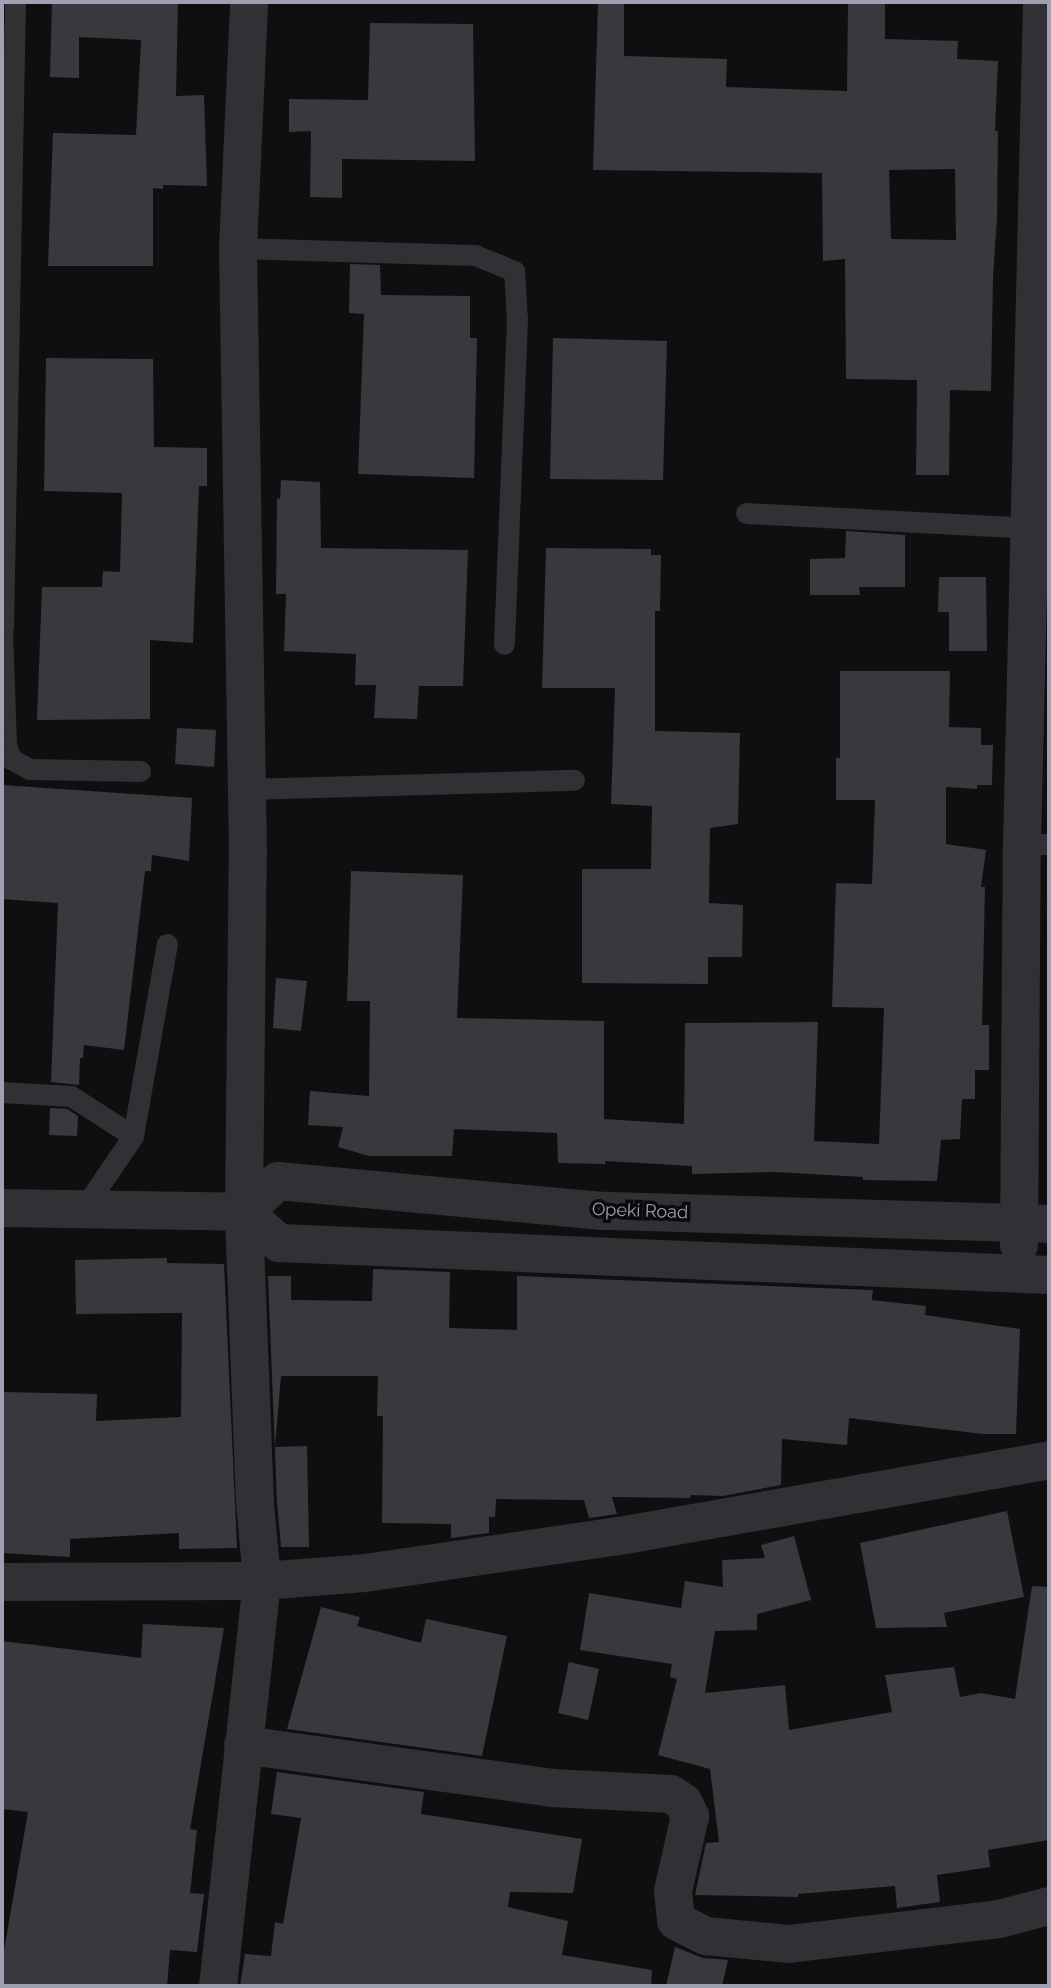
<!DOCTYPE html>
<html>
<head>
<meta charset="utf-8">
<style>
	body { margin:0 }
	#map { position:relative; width:1051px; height:1988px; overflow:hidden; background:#0f0f10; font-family:Raleway,sans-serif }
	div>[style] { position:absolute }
	.building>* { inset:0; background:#38393e }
	.service>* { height:21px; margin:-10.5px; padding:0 10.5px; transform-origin:10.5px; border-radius:10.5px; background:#303035 }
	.minor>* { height:38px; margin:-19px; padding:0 19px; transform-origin:19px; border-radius:19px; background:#303035 }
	span { translate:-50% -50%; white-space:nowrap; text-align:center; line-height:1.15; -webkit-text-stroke:7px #0a0a0b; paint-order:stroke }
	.street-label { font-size:18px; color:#9fa1b2 }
	.frame { position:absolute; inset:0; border:4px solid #9fa1b2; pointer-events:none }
</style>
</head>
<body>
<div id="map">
	<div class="building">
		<div style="clip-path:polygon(52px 2px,178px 2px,176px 96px,204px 95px,207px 186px,163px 185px,163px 189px,153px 188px,153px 266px,48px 266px,53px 133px,136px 135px,141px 40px,79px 37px,79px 78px,50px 77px)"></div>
		<div style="clip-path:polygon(evenodd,598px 2px,624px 2px,624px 56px,727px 59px,726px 87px,847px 91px,848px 2px,885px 2px,885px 39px,958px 41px,957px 59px,998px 61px,995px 131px,998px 131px,997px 218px,993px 277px,991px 391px,950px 390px,949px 475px,916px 475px,917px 380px,846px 379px,845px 259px,823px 261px,822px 173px,593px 170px,598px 2px,955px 169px,956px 240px,891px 239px,889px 170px,955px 169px)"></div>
		<div style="clip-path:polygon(370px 23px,473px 24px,475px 161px,342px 159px,342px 198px,310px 197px,311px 131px,289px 132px,289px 99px,368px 100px)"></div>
		<div style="clip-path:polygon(350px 264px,380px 265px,381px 295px,470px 296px,470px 338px,477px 338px,474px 478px,358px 474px,364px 314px,349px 313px)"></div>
		<div style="clip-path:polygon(553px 338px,667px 341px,663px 480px,550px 479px)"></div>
		<div style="clip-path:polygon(46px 358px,153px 359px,154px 447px,207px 448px,207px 486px,199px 486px,193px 643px,150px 640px,150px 719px,37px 720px,42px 587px,102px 587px,103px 571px,120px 572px,122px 493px,44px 491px)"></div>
		<div style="clip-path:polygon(281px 480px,320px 482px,321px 548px,468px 550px,463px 686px,419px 686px,417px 719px,374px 718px,376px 685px,355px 685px,356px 654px,284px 651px,286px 594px,276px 594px,277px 498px,280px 499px)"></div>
		<div style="clip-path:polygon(846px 531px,905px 535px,905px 587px,859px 587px,860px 595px,810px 595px,810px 559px,845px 558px)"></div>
		<div style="clip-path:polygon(546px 548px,651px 549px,651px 555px,661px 555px,660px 611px,655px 611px,655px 731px,740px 733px,738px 824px,710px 828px,709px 903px,743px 905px,742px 957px,708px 957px,708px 984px,582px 983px,582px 869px,651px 869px,652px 806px,611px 804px,615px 688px,542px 688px)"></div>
		<div style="clip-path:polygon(939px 577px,986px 577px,987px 651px,949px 651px,949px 612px,938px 612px)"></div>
		<div style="clip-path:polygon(840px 671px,950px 671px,949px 727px,981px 728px,981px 745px,993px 745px,992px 785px,977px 785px,977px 789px,946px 787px,946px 844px,986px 850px,981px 887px,985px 887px,982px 1025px,989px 1025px,989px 1070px,975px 1070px,975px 1099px,962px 1099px,960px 1139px,941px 1140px,937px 1181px,863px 1180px,863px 1177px,775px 1172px,692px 1174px,692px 1166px,605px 1161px,605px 1164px,558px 1163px,557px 1133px,454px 1129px,452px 1156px,369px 1156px,338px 1147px,343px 1127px,308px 1125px,310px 1091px,369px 1096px,370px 1001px,347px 1001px,351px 871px,463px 875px,457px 1018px,604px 1021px,604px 1119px,684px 1124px,685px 1023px,818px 1022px,814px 1141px,879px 1144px,884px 1008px,832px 1007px,836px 883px,872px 884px,875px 800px,836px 800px,836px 758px,840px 758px)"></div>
		<div style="clip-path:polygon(177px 728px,216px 730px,214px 767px,175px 764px)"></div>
		<div style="clip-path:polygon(2px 785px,192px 798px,189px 861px,152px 855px,151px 871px,145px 871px,124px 1050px,84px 1045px,83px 1058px,80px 1058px,79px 1085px,51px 1082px,58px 903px,2px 899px)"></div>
		<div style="clip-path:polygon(276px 978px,307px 981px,301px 1031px,273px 1028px)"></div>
		<div style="clip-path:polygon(50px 1108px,67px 1109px,78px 1116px,77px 1136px,49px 1135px)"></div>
		<div style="clip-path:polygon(167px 1258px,167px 1263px,224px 1264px,237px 1548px,179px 1549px,179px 1533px,70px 1539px,70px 1557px,2px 1553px,2px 1392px,97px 1394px,96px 1421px,181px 1417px,182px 1313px,76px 1314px,75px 1260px)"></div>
		<div style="clip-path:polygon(373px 1269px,450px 1272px,449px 1328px,517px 1330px,517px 1276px,873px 1290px,872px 1300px,926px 1306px,925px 1315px,1020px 1329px,1016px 1434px,983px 1434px,849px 1418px,847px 1445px,782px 1439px,781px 1485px,723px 1496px,691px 1495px,690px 1498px,612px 1497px,617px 1514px,589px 1518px,584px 1500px,496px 1499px,495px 1517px,489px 1517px,489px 1533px,451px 1538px,451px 1524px,382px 1523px,383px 1416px,377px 1416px,378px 1376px,281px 1376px,275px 1447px,307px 1446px,309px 1547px,281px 1547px,277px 1502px,268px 1276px,291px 1276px,291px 1300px,372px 1301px)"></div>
		<div style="clip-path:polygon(1007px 1511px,1024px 1597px,944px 1613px,947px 1627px,876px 1628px,860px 1543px)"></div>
		<div style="clip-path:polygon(794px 1536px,811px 1600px,757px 1614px,757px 1630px,715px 1631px,705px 1693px,785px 1685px,789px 1730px,892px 1712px,885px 1675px,954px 1667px,960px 1697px,981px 1693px,1015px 1699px,1032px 1586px,1049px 1587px,1049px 1840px,988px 1850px,990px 1867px,937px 1875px,940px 1902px,897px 1908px,895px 1886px,798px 1894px,798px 1897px,695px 1895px,706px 1843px,719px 1842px,710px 1769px,658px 1755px,677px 1679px,670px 1677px,672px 1664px,580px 1650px,589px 1593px,681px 1608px,685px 1581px,723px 1587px,722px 1560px,765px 1558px,761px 1545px)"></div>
		<div style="clip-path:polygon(321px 1607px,360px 1617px,357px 1626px,421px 1643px,426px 1619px,507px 1636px,482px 1756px,287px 1729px)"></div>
		<div style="clip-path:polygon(143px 1624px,224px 1628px,190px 1829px,197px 1830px,190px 1893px,204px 1894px,197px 1952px,170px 1950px,167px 1986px,2px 1986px,2px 1962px,28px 1812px,2px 1809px,2px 1641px,141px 1658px)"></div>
		<div style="clip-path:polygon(569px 1662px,599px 1669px,588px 1720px,558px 1713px)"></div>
		<div style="clip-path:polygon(277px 1772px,424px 1792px,421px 1814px,582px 1839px,573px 1893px,510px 1892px,508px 1907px,568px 1921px,562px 1955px,652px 1970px,651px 1986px,240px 1986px,245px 1954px,271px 1956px,275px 1922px,283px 1924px,301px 1818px,271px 1814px)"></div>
		<div style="clip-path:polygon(675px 1947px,703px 1958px,728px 1960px,722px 1986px,666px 1986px)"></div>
	</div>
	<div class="service">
		<div style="left:238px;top:248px;width:237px;rotate:1.7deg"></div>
		<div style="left:475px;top:255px;width:42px;rotate:22.3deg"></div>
		<div style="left:514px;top:271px;width:48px;rotate:86.4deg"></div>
		<div style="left:517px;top:319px;width:325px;rotate:92.3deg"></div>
		<div style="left:746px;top:513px;width:285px;rotate:3deg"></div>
		<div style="left:2px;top:627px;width:118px;rotate:88.1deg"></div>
		<div style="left:6px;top:745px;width:15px;rotate:70deg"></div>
		<div style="left:11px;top:759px;width:21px;rotate:28deg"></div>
		<div style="left:30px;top:769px;width:110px;rotate:1deg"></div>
		<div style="left:3px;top:627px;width:625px;rotate:-88.9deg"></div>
		<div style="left:247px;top:789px;width:327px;rotate:-1.6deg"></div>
		<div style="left:1022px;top:844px;width:27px"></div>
		<div style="left:2px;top:1092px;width:69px;rotate:3.3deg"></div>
		<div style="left:71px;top:1096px;width:74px;rotate:32.8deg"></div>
		<div style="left:82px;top:1211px;width:91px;rotate:-55.8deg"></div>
		<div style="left:133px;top:1136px;width:195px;rotate:-80deg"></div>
	</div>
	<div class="minor">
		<div style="left:2px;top:1208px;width:242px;rotate:0.9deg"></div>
		<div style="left:1049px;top:1224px;width:447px;rotate:-178.3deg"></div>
		<div style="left:602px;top:1211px;width:325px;rotate:-174.7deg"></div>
		<div style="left:278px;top:1181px;width:46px;rotate:137.6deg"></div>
		<div style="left:244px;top:1212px;width:47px;rotate:41.5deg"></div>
		<div style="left:279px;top:1243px;width:771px;rotate:2.38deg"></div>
		<div style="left:1019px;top:1245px;width:401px;rotate:-89.6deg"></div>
		<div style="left:1022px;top:844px;width:842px;rotate:-88.64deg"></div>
		<div style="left:2px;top:1582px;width:260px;rotate:-0.2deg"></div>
		<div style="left:262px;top:1581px;width:103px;rotate:-4.4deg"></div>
		<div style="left:365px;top:1573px;width:269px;rotate:-8.3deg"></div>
		<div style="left:631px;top:1534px;width:424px;rotate:-10deg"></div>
		<div style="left:243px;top:1745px;width:312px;rotate:7.9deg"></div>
		<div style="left:552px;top:1788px;width:119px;rotate:2.9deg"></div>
		<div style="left:671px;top:1794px;width:14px;rotate:34deg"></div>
		<div style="left:683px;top:1802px;width:16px;rotate:63deg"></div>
		<div style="left:690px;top:1816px;width:77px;rotate:102.8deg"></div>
		<div style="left:673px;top:1891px;width:30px;rotate:84deg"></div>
		<div style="left:676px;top:1921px;width:34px;rotate:27deg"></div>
		<div style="left:706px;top:1936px;width:83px;rotate:5.5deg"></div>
		<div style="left:789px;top:1944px;width:211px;rotate:-6.8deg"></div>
		<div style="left:999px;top:1919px;width:52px;rotate:-14.6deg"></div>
		<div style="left:218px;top:1986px;width:407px;rotate:-83.8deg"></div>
		<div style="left:262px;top:1581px;width:78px;rotate:-95.1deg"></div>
		<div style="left:255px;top:1503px;width:291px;rotate:-92.2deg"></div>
		<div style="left:244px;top:1212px;width:360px;rotate:-89.4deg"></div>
		<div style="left:248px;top:852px;width:604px;rotate:-90.95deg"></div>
		<div style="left:238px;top:248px;width:246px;rotate:-87.4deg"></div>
	</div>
	<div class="street-label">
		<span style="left:640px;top:1211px;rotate:2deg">Opeki Road</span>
	</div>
	<div class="frame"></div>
</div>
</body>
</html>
